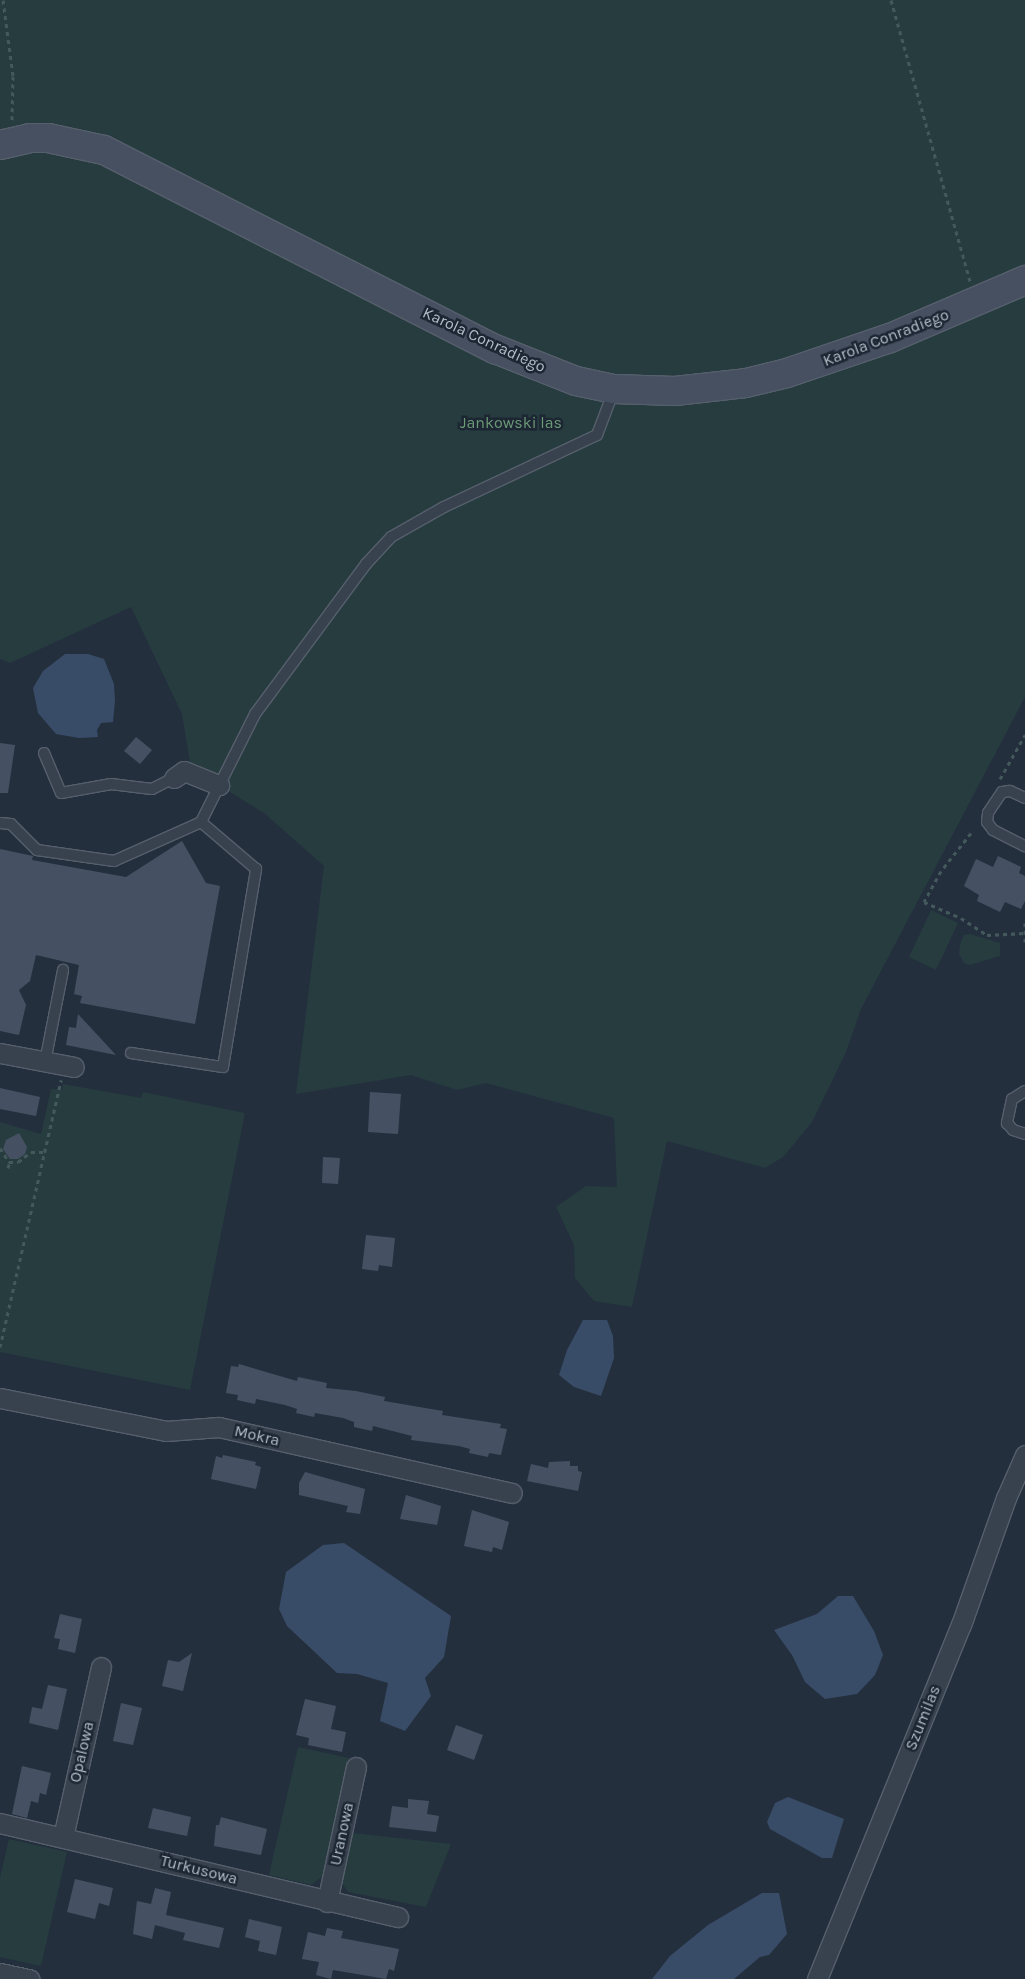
<!DOCTYPE html>
<html>
<head>
<meta charset="utf-8">
<style>
	body { margin:0 }
	#map { position:relative; width:1025px; height:1979px; overflow:hidden; background:#242f3e; font-family:Karla,sans-serif }
	div>[style] { position:absolute }
	.green>* { inset:0; background:#263c3f }
	.water>* { inset:0; background:#394c67 }
	.building>* { inset:0; background:#455162 }
	.path>* { height:3px; margin-top:-1.5px; transform-origin:0; background:repeating-linear-gradient(90deg,#44595c 0 4px,transparent 0 8px) }
	.roads { filter:drop-shadow(1px 0 #565f6c) drop-shadow(-1px 0 #565f6c) drop-shadow(0 1px #565f6c) drop-shadow(0 -1px #565f6c) }
	.lane>* { height:10px; margin:-5px; padding:0 5px; transform-origin:5px; border-radius:5px; background:#38414e }
	.street>* { height:19px; margin:-9.5px; padding:0 9.5px; transform-origin:9.5px; border-radius:9.5px; background:#38414e }
	.secondary>* { height:28px; margin:-14px; padding:0 14px; transform-origin:14px; border-radius:14px; background:#465061 }
	span { translate:-50% -50%; white-space:nowrap; text-align:center; line-height:1.15; -webkit-text-stroke:5px #1d2633; paint-order:stroke }
	.street-label { font-size:16px; color:#b4bcc9 }
	.park-label { font-size:16px; color:#6b9a76 }
</style>
</head>
<body>
<div id="map">
	<div class="green">
		<div style="clip-path:polygon(0 0,1025px 0,1025px 697px,861px 1009px,846px 1052px,812px 1122px,783px 1157px,765px 1168px,667px 1141px,632px 1307px,594px 1301px,575px 1278px,574px 1245px,556px 1207px,586px 1186px,617px 1187px,614px 1118px,486px 1083px,457px 1090px,411px 1075px,296px 1094px,324px 866px,264px 813px,191px 768px,182px 714px,131px 607px,10px 663px,0 659px)"></div>
		<div style="clip-path:polygon(931px 910px,958px 923px,936px 970px,909px 957px)"></div>
		<div style="clip-path:polygon(970px 934px,1000px 943px,1000px 956px,970px 965px,964px 963px,959px 954px,960px 944px,964px 935px)"></div>
		<div style="clip-path:polygon(63px 1084px,141px 1098px,143px 1092px,245px 1113px,190px 1390px,0 1352px,0 1122px,41px 1134px,51px 1089px,62px 1090px)"></div>
		<div style="clip-path:polygon(298px 1747px,349px 1758px,322px 1877px,311px 1885px,269px 1875px)"></div>
		<div style="clip-path:polygon(353px 1833px,451px 1844px,426px 1907px,348px 1892px,342px 1883px)"></div>
		<div style="clip-path:polygon(9px 1839px,67px 1852px,41px 1966px,0 1957px,0 1878px)"></div>
	</div>
	<div class="water">
		<div style="clip-path:polygon(65px 654px,88px 654px,104px 659px,114px 684px,115px 701px,113px 722px,101px 723px,97px 730px,98px 737px,79px 738px,56px 734px,38px 713px,33px 688px,43px 671px)"></div>
		<div style="clip-path:polygon(583px 1320px,607px 1320px,613px 1336px,614px 1358px,601px 1396px,574px 1387px,559px 1375px,567px 1350px)"></div>
		<div style="clip-path:polygon(344px 1543px,451px 1616px,444px 1657px,425px 1678px,431px 1696px,405px 1731px,380px 1721px,388px 1683px,357px 1674px,337px 1673px,287px 1626px,279px 1609px,286px 1572px,323px 1545px)"></div>
		<div style="clip-path:polygon(838px 1596px,853px 1596px,874px 1631px,883px 1655px,875px 1675px,857px 1694px,825px 1699px,805px 1682px,792px 1655px,774px 1630px,817px 1614px)"></div>
		<div style="clip-path:polygon(788px 1797px,844px 1819px,832px 1858px,822px 1858px,770px 1829px,767px 1822px,775px 1803px)"></div>
		<div style="clip-path:polygon(762px 1893px,779px 1893px,787px 1934px,769px 1955px,760px 1957px,734px 1979px,652px 1979px,670px 1956px,708px 1925px)"></div>
	</div>
	<div class="building">
		<div style="clip-path:polygon(136px 737px,152px 750px,140px 764px,124px 751px)"></div>
		<div style="clip-path:polygon(0 743px,15px 745px,8px 793px,0 793px)"></div>
		<div style="clip-path:polygon(182px 841px,206px 883px,220px 886px,195px 1024px,80px 1003px,82px 996px,74px 994px,79px 965px,36px 955px,30px 981px,19px 990px,26px 1005px,19px 1035px,0 1031px,0 849px,33px 856px,32px 860px,126px 877px)"></div>
		<div style="clip-path:polygon(998px 856px,1021px 867px,1019px 873px,1025px 876px,1025px 901px,1021px 909px,1005px 902px,1000px 912px,977px 901px,979px 895px,964px 886px,976px 859px,993px 867px)"></div>
		<div style="clip-path:polygon(78px 1014px,116px 1055px,66px 1045px,69px 1027px,76px 1028px)"></div>
		<div style="clip-path:polygon(0 1088px,40px 1097px,36px 1116px,0 1109px)"></div>
		<div style="clip-path:polygon(370px 1092px,401px 1094px,398px 1134px,368px 1132px)"></div>
		<div style="clip-path:polygon(19px 1133px,27px 1147px,25px 1154px,18px 1159px,10px 1159px,3px 1149px,6px 1140px)"></div>
		<div style="clip-path:polygon(323px 1157px,340px 1158px,338px 1184px,322px 1183px)"></div>
		<div style="clip-path:polygon(366px 1235px,395px 1238px,392px 1267px,379px 1265px,378px 1271px,362px 1269px)"></div>
		<div style="clip-path:polygon(239px 1364px,297px 1381px,298px 1377px,327px 1383px,326px 1388px,356px 1391px,385px 1397px,384px 1401px,443px 1411px,442px 1415px,501px 1424px,500px 1428px,507px 1429px,501px 1455px,489px 1453px,488px 1457px,469px 1453px,470px 1449px,459px 1446px,411px 1440px,412px 1436px,373px 1426px,372px 1431px,354px 1427px,354px 1422px,343px 1418px,315px 1413px,314px 1417px,296px 1413px,297px 1409px,285px 1405px,256px 1399px,255px 1404px,237px 1400px,238px 1395px,226px 1393px,231px 1366px,238px 1367px)"></div>
		<div style="clip-path:polygon(223px 1455px,256px 1462px,255px 1465px,261px 1467px,256px 1489px,211px 1479px,216px 1456px,222px 1458px)"></div>
		<div style="clip-path:polygon(570px 1461px,570px 1466px,578px 1466px,578px 1471px,582px 1472px,578px 1491px,527px 1481px,531px 1464px,548px 1468px,549px 1462px)"></div>
		<div style="clip-path:polygon(305px 1472px,365px 1489px,360px 1514px,346px 1512px,348px 1506px,299px 1495px,299px 1483px)"></div>
		<div style="clip-path:polygon(406px 1495px,441px 1506px,437px 1525px,400px 1519px)"></div>
		<div style="clip-path:polygon(472px 1510px,509px 1522px,502px 1550px,493px 1547px,492px 1552px,464px 1546px)"></div>
		<div style="clip-path:polygon(60px 1614px,82px 1619px,75px 1653px,58px 1649px,60px 1639px,54px 1638px)"></div>
		<div style="clip-path:polygon(192px 1653px,183px 1691px,162px 1686px,168px 1660px,179px 1662px)"></div>
		<div style="clip-path:polygon(48px 1685px,67px 1689px,58px 1730px,29px 1723px,32px 1707px,42px 1709px)"></div>
		<div style="clip-path:polygon(305px 1699px,336px 1706px,331px 1729px,346px 1732px,342px 1752px,308px 1745px,309px 1738px,296px 1735px)"></div>
		<div style="clip-path:polygon(121px 1703px,142px 1708px,133px 1745px,113px 1741px)"></div>
		<div style="clip-path:polygon(456px 1725px,483px 1735px,474px 1760px,447px 1750px)"></div>
		<div style="clip-path:polygon(22px 1766px,51px 1773px,46px 1795px,40px 1793px,38px 1803px,31px 1801px,27px 1818px,12px 1814px)"></div>
		<div style="clip-path:polygon(408px 1799px,429px 1801px,427px 1814px,439px 1816px,436px 1832px,389px 1827px,392px 1806px,408px 1808px)"></div>
		<div style="clip-path:polygon(153px 1808px,191px 1817px,187px 1836px,148px 1828px)"></div>
		<div style="clip-path:polygon(221px 1817px,267px 1829px,261px 1855px,214px 1846px,216px 1825px,219px 1825px)"></div>
		<div style="clip-path:polygon(75px 1879px,113px 1888px,109px 1906px,99px 1903px,95px 1919px,67px 1912px)"></div>
		<div style="clip-path:polygon(155px 1888px,171px 1892px,166px 1915px,224px 1928px,219px 1948px,183px 1940px,185px 1933px,155px 1925px,152px 1939px,133px 1934px,137px 1901px,151px 1904px)"></div>
		<div style="clip-path:polygon(249px 1919px,282px 1927px,276px 1955px,258px 1951px,260px 1941px,245px 1937px)"></div>
		<div style="clip-path:polygon(327px 1928px,343px 1931px,341px 1938px,399px 1949px,394px 1971px,389px 1969px,386px 1979px,333px 1970px,331px 1979px,316px 1975px,319px 1962px,302px 1959px,308px 1932px,325px 1936px)"></div>
	</div>
	<div class="path">
		<div style="left:3px;top:0;width:77px;rotate:82.5deg"></div>
		<div style="left:13px;top:76px;width:45px;rotate:91.3deg"></div>
		<div style="left:891px;top:0;width:292px;rotate:74.3deg"></div>
		<div style="left:1000px;top:779px;width:51px;rotate:-60.4deg"></div>
		<div style="left:971px;top:833px;width:48px;rotate:128.3deg"></div>
		<div style="left:941px;top:871px;width:35px;rotate:119deg"></div>
		<div style="left:924px;top:902px;width:40px;rotate:23.4deg"></div>
		<div style="left:961px;top:918px;width:31px;rotate:33deg"></div>
		<div style="left:987px;top:935px;width:37px;rotate:-3deg"></div>
		<div style="left:1025px;top:923px;width:19px;rotate:90deg"></div>
		<div style="left:0;top:1148px;width:17px;rotate:57deg"></div>
		<div style="left:9px;top:1162px;width:9px"></div>
		<div style="left:18px;top:1162px;width:16px;rotate:-38deg"></div>
		<div style="left:31px;top:1152px;width:15px"></div>
		<div style="left:8px;top:1168px;width:7px;rotate:-74deg"></div>
		<div style="left:0;top:1347px;width:274px;rotate:-77.1deg"></div>
	</div>
	<div class="roads">
		<div class="lane">
			<div style="left:44px;top:753px;width:43px;rotate:67deg"></div>
			<div style="left:61px;top:793px;width:51px;rotate:-10.2deg"></div>
			<div style="left:111px;top:784px;width:41px;rotate:7deg"></div>
			<div style="left:152px;top:789px;width:25px;rotate:-27deg"></div>
			<div style="left:1025px;top:798px;width:17px;rotate:-155deg"></div>
			<div style="left:1010px;top:791px;width:8px;rotate:173deg"></div>
			<div style="left:1002px;top:792px;width:25px;rotate:124deg"></div>
			<div style="left:988px;top:813px;width:9px;rotate:96deg"></div>
			<div style="left:987px;top:822px;width:10px;rotate:53deg"></div>
			<div style="left:993px;top:830px;width:36px;rotate:27deg"></div>
			<div style="left:0;top:823px;width:11px;rotate:5deg"></div>
			<div style="left:11px;top:824px;width:37px;rotate:45deg"></div>
			<div style="left:37px;top:850px;width:78px;rotate:8.1deg"></div>
			<div style="left:114px;top:861px;width:95px;rotate:-24.1deg"></div>
			<div style="left:131px;top:1053px;width:93px;rotate:8.7deg"></div>
			<div style="left:223px;top:1067px;width:201px;rotate:-80.5deg"></div>
			<div style="left:256px;top:869px;width:72px;rotate:-139.5deg"></div>
			<div style="left:201px;top:822px;width:121px;rotate:-63.4deg"></div>
			<div style="left:255px;top:714px;width:187px;rotate:-53.5deg"></div>
			<div style="left:366px;top:564px;width:37px;rotate:-47deg"></div>
			<div style="left:391px;top:537px;width:61px;rotate:-29.5deg"></div>
			<div style="left:444px;top:507px;width:169px;rotate:-25.2deg"></div>
			<div style="left:597px;top:435px;width:48px;rotate:-69.3deg"></div>
			<div style="left:45px;top:1062px;width:94px;rotate:-78.9deg"></div>
			<div style="left:1025px;top:1091px;width:15px;rotate:148deg"></div>
			<div style="left:1012px;top:1099px;width:25px;rotate:102deg"></div>
			<div style="left:1007px;top:1123px;width:9px;rotate:49deg"></div>
			<div style="left:1013px;top:1130px;width:13px;rotate:18deg"></div>
		</div>
		<div class="street">
			<div style="left:174px;top:778px;width:12px;rotate:-35deg"></div>
			<div style="left:184px;top:771px;width:38px;rotate:22deg"></div>
			<div style="left:0;top:1053px;width:75px;rotate:10.7deg"></div>
			<div style="left:0;top:1398px;width:169px;rotate:11.2deg"></div>
			<div style="left:166px;top:1431px;width:53px;rotate:-4.3deg"></div>
			<div style="left:219px;top:1427px;width:300px;rotate:12.7deg"></div>
			<div style="left:0;top:1823px;width:409px;rotate:13.3deg"></div>
			<div style="left:63px;top:1837px;width:174px;rotate:-77.4deg"></div>
			<div style="left:327px;top:1902px;width:138px;rotate:-77.9deg"></div>
			<div style="left:0;top:1973px;width:30px;rotate:12deg"></div>
			<div style="left:817px;top:1979px;width:382px;rotate:-67.9deg"></div>
			<div style="left:961px;top:1625px;width:135px;rotate:-70.5deg"></div>
			<div style="left:1006px;top:1498px;width:47px;rotate:-66.2deg"></div>
		</div>
		<div class="secondary">
			<div style="left:0;top:145px;width:31px;rotate:-13deg"></div>
			<div style="left:30px;top:138px;width:18px"></div>
			<div style="left:48px;top:138px;width:57px;rotate:12.1deg"></div>
			<div style="left:104px;top:150px;width:439px;rotate:27deg"></div>
			<div style="left:495px;top:349px;width:87px;rotate:21.6deg"></div>
			<div style="left:576px;top:381px;width:39px;rotate:12deg"></div>
			<div style="left:614px;top:389px;width:61px;rotate:1.9deg"></div>
			<div style="left:675px;top:391px;width:71px;rotate:-6.4deg"></div>
			<div style="left:746px;top:383px;width:42px;rotate:-13.7deg"></div>
			<div style="left:787px;top:373px;width:109px;rotate:-18.8deg"></div>
			<div style="left:890px;top:338px;width:147px;rotate:-23.2deg"></div>
		</div>
	</div>
	<div class="street-label">
		<span style="left:886px;top:338px;rotate:-21deg">Karola Conradiego</span>
		<span style="left:484px;top:340px;rotate:25deg">Karola Conradiego</span>
		<span style="left:257px;top:1436px;rotate:13deg">Mokra</span>
		<span style="left:923px;top:1718px;rotate:-68deg">Szumilas</span>
		<span style="left:82px;top:1752px;rotate:-77deg">Opalowa</span>
		<span style="left:342px;top:1834px;rotate:-78deg">Uranowa</span>
		<span style="left:199px;top:1870px;rotate:14deg">Turkusowa</span>
	</div>
	<div class="park-label">
		<span style="left:511px;top:423px">Jankowski las</span>
	</div>
</div>
</body>
</html>
